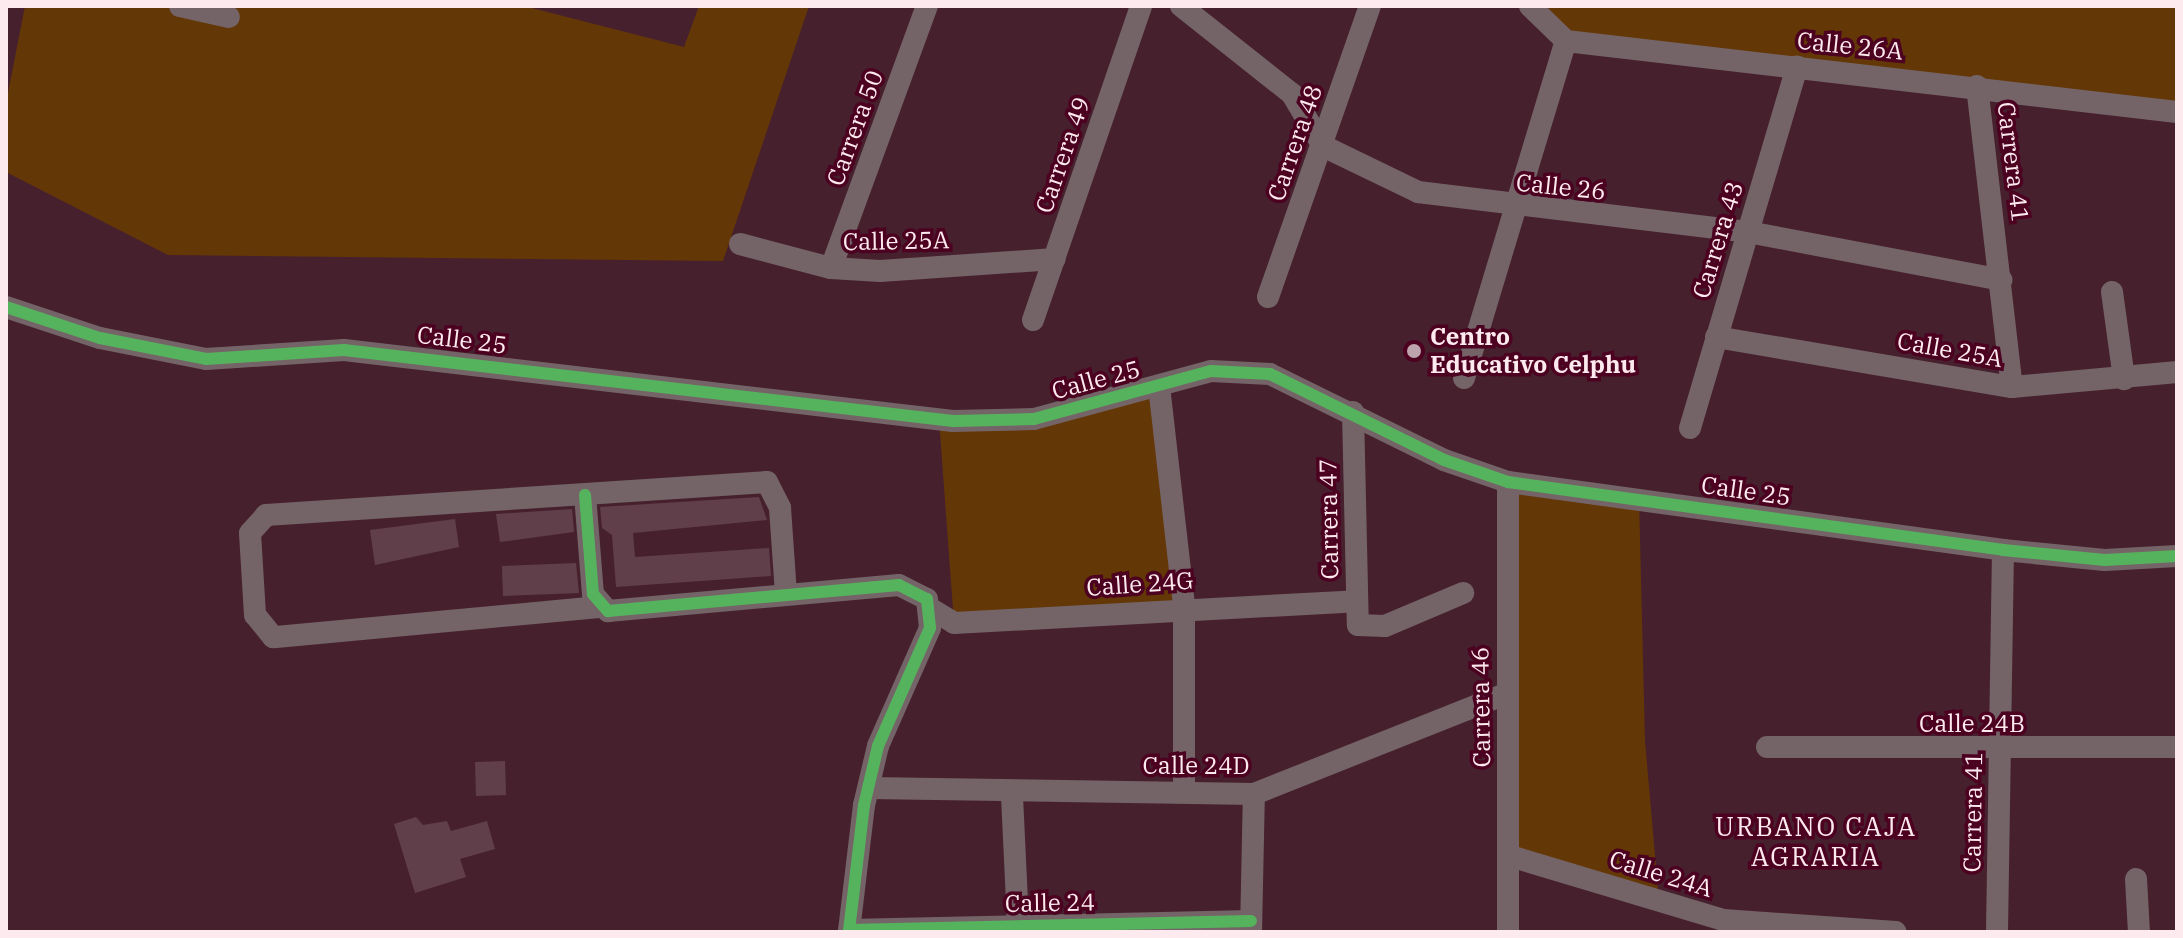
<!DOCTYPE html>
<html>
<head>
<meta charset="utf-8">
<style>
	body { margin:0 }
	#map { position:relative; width:2183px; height:938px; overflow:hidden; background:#47202e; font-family:"IBM Plex Serif",serif }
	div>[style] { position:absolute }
	.green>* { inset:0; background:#643706 }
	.building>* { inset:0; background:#603f4a }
	.minor>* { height:22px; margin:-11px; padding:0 11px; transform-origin:11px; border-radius:11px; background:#746468 }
	.cycleway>* { height:12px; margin:-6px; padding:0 6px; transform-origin:6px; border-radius:6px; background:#56b35d }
	.dots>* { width:22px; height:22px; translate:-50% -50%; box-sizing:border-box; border:4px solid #4c0120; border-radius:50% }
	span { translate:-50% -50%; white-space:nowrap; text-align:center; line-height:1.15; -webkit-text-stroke:7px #4c0120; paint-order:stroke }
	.street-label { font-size:24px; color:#fdeaee }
	.poi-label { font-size:24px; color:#fdeaee; font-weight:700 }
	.left { translate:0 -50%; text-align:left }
	.neighbourhood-label { font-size:26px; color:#fdeaee; letter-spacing:2px }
	.frame { position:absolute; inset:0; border:8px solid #fdeaee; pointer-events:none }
</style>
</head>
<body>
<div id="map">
	<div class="green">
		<div style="clip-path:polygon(25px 6px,524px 6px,684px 47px,699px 6px,809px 6px,723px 261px,168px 255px,6px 172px,6px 103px)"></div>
		<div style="clip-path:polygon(1533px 6px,2177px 6px,2177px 113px,1566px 41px)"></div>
		<div style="clip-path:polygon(1159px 386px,1184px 606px,954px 623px,939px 419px,1034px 419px)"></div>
		<div style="clip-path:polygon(1508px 482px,1639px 498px,1645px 741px,1659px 901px,1510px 856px)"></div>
	</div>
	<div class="building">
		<div style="clip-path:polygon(759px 497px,767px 520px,633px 533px,635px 557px,769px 548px,771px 576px,616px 587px,612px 535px,602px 528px,600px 507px)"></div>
		<div style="clip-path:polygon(572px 509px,574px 532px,500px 542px,496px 514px)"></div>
		<div style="clip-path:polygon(455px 519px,459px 547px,375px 565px,370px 530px)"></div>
		<div style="clip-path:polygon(576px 563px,579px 593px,503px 596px,502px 566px)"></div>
		<div style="clip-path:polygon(505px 761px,506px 795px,476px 796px,475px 762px)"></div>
		<div style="clip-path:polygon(416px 817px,423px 825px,447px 821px,451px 831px,487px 821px,495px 849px,460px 859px,466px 877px,415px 893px,394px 824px)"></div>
	</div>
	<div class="minor">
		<div style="left:180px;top:6px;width:50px;rotate:12.7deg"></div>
		<div style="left:1181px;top:6px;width:142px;rotate:38.4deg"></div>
		<div style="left:1292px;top:94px;width:61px;rotate:59.2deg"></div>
		<div style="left:1323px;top:146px;width:106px;rotate:25.8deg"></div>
		<div style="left:1418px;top:192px;width:332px;rotate:6.9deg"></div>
		<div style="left:1748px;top:232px;width:258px;rotate:10.7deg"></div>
		<div style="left:1530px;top:6px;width:50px;rotate:44.2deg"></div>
		<div style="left:1566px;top:41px;width:615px;rotate:6.63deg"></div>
		<div style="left:1977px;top:86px;width:303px;rotate:83.4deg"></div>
		<div style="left:740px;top:244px;width:94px;rotate:14.8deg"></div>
		<div style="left:831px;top:268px;width:49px;rotate:3.5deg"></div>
		<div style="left:880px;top:271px;width:175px;rotate:-3.9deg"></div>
		<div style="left:831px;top:268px;width:279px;rotate:-69.9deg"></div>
		<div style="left:2112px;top:292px;width:88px;rotate:82.1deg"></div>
		<div style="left:1268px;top:297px;width:308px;rotate:-70.7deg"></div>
		<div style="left:6px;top:307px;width:99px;rotate:18.3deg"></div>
		<div style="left:100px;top:338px;width:108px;rotate:11.2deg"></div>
		<div style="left:206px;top:359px;width:138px;rotate:-3.7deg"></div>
		<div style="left:344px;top:350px;width:613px;rotate:6.65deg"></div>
		<div style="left:953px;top:421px;width:81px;rotate:-1.4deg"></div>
		<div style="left:1034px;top:419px;width:183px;rotate:-15.2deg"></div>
		<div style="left:1211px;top:371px;width:59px;rotate:2.9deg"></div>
		<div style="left:1270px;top:374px;width:194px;rotate:26.3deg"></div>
		<div style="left:1444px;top:460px;width:68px;rotate:19deg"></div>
		<div style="left:1508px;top:482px;width:500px;rotate:7.8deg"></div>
		<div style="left:2003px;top:550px;width:102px;rotate:5.6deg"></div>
		<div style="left:2105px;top:560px;width:72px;rotate:-3.2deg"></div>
		<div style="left:1033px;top:320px;width:332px;rotate:-71deg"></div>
		<div style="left:1716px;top:337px;width:300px;rotate:9.6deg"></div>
		<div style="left:2012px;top:387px;width:166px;rotate:-5.2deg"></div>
		<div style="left:1464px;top:378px;width:352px;rotate:-73.2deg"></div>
		<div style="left:1159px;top:386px;width:221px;rotate:83.5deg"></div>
		<div style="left:1184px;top:606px;width:185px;rotate:90deg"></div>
		<div style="left:1353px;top:412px;width:213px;rotate:88.7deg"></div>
		<div style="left:1358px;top:625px;width:27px;rotate:2deg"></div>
		<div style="left:1385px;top:626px;width:85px;rotate:-22.9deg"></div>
		<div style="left:1690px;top:428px;width:377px;rotate:-73.5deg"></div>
		<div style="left:585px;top:495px;width:99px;rotate:85.4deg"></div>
		<div style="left:593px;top:594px;width:23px;rotate:49deg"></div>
		<div style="left:608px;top:611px;width:292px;rotate:-5.1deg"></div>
		<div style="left:899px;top:585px;width:31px;rotate:27deg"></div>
		<div style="left:927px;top:599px;width:29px;rotate:84deg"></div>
		<div style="left:930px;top:628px;width:129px;rotate:113.8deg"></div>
		<div style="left:878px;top:746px;width:61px;rotate:103.3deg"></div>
		<div style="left:864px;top:805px;width:126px;rotate:96.8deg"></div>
		<div style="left:849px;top:930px;width:402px;rotate:-1.3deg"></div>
		<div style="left:599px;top:607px;width:327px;rotate:174.7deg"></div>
		<div style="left:273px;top:637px;width:28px;rotate:-129deg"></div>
		<div style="left:255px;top:615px;width:82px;rotate:-93.5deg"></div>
		<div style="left:250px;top:533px;width:24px;rotate:-48deg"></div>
		<div style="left:266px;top:515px;width:502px;rotate:-3.77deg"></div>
		<div style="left:767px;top:482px;width:29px;rotate:63deg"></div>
		<div style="left:780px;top:508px;width:86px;rotate:86deg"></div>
		<div style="left:931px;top:609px;width:27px;rotate:31deg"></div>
		<div style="left:954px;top:623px;width:403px;rotate:-3.1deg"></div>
		<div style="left:1767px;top:747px;width:410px"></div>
		<div style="left:869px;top:788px;width:385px;rotate:0.9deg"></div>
		<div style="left:1254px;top:794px;width:270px;rotate:-21.7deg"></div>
		<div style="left:1012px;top:796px;width:129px;rotate:87.3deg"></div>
		<div style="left:1510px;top:856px;width:222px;rotate:16.7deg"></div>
		<div style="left:1723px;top:920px;width:173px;rotate:4deg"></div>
		<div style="left:2136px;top:879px;width:53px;rotate:86.8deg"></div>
		<div style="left:1251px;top:932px;width:138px;rotate:-88.8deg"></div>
		<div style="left:1508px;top:932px;width:450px;rotate:-90deg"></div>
		<div style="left:1997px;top:932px;width:382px;rotate:-89.1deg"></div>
	</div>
	<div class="cycleway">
		<div style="left:6px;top:307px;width:99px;rotate:18.3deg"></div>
		<div style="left:100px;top:338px;width:108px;rotate:11.2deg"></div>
		<div style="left:206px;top:359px;width:138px;rotate:-3.7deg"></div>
		<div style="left:344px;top:350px;width:613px;rotate:6.65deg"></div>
		<div style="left:953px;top:421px;width:81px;rotate:-1.4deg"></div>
		<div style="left:1034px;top:419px;width:183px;rotate:-15.2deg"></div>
		<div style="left:1211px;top:371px;width:59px;rotate:2.9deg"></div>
		<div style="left:1270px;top:374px;width:194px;rotate:26.3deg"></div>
		<div style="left:1444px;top:460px;width:68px;rotate:19deg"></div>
		<div style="left:1508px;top:482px;width:500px;rotate:7.8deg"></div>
		<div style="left:2003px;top:550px;width:102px;rotate:5.6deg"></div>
		<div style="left:2105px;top:560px;width:72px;rotate:-3.2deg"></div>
		<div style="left:585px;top:495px;width:99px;rotate:85.4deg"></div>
		<div style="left:593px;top:594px;width:23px;rotate:49deg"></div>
		<div style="left:608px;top:611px;width:292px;rotate:-5.1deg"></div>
		<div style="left:899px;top:585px;width:31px;rotate:27deg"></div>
		<div style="left:927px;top:599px;width:29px;rotate:84deg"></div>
		<div style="left:930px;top:628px;width:129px;rotate:113.8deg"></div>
		<div style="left:878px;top:746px;width:61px;rotate:103.3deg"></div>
		<div style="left:864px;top:805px;width:126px;rotate:96.8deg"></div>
		<div style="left:849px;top:930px;width:402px;rotate:-1.3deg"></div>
	</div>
	<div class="dots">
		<div style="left:1414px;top:351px;background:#bda3ab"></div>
	</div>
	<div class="street-label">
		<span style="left:1850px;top:46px;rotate:6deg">Calle 26A</span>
		<span style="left:855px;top:128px;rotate:-70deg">Carrera 50</span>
		<span style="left:1295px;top:143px;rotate:-71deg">Carrera 48</span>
		<span style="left:1063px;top:155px;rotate:-71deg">Carrera 49</span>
		<span style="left:2013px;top:162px;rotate:83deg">Carrera 41</span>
		<span style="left:1561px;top:187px;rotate:6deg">Calle 26</span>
		<span style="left:1718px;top:240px;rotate:-73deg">Carrera 43</span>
		<span style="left:896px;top:241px;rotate:-1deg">Calle 25A</span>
		<span style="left:462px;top:340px;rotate:7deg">Calle 25</span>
		<span style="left:1950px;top:350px;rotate:10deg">Calle 25A</span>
		<span style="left:1096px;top:380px;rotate:-15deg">Calle 25</span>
		<span style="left:1746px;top:491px;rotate:8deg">Calle 25</span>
		<span style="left:1329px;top:519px;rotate:-91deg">Carrera 47</span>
		<span style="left:1140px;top:584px;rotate:-4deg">Calle 24G</span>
		<span style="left:1481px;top:707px;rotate:-91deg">Carrera 46</span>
		<span style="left:1972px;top:724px">Calle 24B</span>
		<span style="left:1196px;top:766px">Calle 24D</span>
		<span style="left:1973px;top:812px;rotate:-89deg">Carrera 41</span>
		<span style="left:1661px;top:874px;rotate:17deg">Calle 24A</span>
		<span style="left:1050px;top:903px;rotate:-1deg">Calle 24</span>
	</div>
	<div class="poi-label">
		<span class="left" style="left:1430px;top:351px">Centro<br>Educativo Celphu</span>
	</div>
	<div class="neighbourhood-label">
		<span style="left:1816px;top:842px">URBANO CAJA<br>AGRARIA</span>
	</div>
	<div class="frame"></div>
</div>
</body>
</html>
